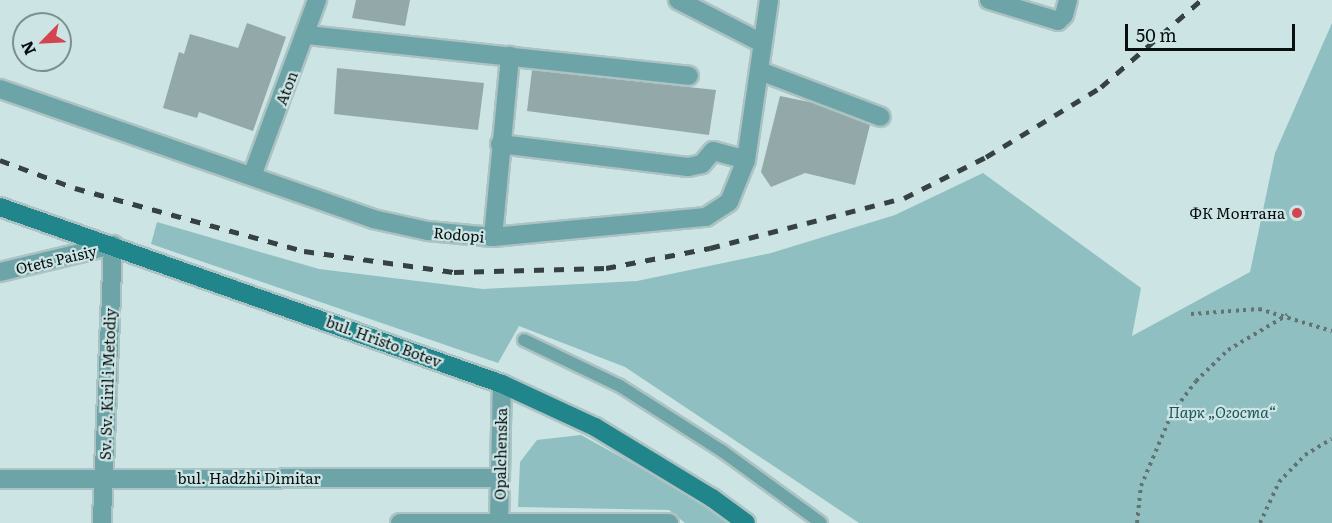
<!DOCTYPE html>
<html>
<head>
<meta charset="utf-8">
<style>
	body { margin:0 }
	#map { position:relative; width:1332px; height:523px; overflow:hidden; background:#cde4e4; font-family:Literata,serif }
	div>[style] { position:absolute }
	.green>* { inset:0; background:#90bfc1 }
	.building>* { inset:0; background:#93a8a9 }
	.path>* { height:4px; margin-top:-2px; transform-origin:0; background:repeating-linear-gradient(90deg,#637272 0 3px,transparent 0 7.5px) }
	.roads { filter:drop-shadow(2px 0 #adc2c2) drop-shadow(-2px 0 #adc2c2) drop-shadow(0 2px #adc2c2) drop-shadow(0 -2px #adc2c2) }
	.lane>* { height:12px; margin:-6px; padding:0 6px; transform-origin:6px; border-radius:6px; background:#6ca4a7 }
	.street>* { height:18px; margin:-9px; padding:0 9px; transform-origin:9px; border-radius:9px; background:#6ca4a7 }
	.secondary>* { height:18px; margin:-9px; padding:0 9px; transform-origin:9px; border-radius:9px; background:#21868b }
	.rail>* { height:4.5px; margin-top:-2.25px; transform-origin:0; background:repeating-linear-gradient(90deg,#364242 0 10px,transparent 0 20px) }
	.dots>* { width:16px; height:16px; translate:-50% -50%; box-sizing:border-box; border:3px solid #cde4e4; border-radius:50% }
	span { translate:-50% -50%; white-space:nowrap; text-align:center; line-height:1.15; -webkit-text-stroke:4.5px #cde4e4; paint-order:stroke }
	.street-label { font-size:15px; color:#070f0f }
	.poi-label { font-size:15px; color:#070f0f }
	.right { translate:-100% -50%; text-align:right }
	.park-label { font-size:15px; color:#1a5558; font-style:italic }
	.north { position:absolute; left:12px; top:12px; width:60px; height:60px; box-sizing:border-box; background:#cde4e4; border:2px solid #7e8f8f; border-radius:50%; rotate:246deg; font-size:16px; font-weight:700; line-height:24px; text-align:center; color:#070f0f }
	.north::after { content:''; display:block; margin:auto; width:21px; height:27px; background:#d44450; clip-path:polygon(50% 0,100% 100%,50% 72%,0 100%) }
	.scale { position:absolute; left:1125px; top:24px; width:170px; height:27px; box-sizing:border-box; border:3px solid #070f0f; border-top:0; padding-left:8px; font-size:18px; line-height:21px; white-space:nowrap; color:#070f0f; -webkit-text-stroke:4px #cde4e4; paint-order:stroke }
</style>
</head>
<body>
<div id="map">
	<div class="green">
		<div style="clip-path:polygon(1332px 23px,1332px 523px,859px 523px,625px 367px,519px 326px,498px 363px,151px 244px,157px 222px,319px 269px,483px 289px,637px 281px,771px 253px,895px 215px,983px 173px,1141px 288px,1132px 336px,1250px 272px,1275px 153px)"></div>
		<div style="clip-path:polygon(581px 435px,706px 504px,731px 523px,685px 523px,669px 510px,518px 507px,520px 462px,537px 440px)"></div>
	</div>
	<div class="building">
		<div style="clip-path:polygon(356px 0,410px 0,405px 26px,352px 18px)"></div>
		<div style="clip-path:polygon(247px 23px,286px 37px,253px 131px,199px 112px,197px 118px,163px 108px,179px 52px,184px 54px,190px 34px,238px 48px)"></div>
		<div style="clip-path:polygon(337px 68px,484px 83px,478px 130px,334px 114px)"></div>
		<div style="clip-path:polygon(532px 70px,716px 90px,709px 135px,527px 111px)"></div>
		<div style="clip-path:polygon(780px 96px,814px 103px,870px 125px,855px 185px,805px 173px,771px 187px,761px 172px)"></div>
	</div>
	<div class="path">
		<div style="left:1191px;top:314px;width:68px;rotate:-4.2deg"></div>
		<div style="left:1259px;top:309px;width:76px;rotate:16.8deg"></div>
		<div style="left:1137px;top:523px;width:37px;rotate:-84deg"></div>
		<div style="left:1141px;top:486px;width:79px;rotate:-67deg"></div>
		<div style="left:1172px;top:413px;width:40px;rotate:-53deg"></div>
		<div style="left:1196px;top:381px;width:45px;rotate:-44.1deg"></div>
		<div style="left:1228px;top:350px;width:69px;rotate:-30.7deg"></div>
		<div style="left:1260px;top:523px;width:45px;rotate:-65.1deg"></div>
		<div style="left:1279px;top:482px;width:37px;rotate:-46deg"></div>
		<div style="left:1305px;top:455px;width:31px;rotate:-31deg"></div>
	</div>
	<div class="roads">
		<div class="lane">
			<div style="left:524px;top:340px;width:106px;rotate:25.6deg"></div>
			<div style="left:620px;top:386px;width:121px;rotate:32.5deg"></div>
			<div style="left:722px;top:451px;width:122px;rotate:36deg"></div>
		</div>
		<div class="street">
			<div style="left:678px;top:0;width:94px;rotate:27.1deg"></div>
			<div style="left:989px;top:0;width:72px;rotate:16.9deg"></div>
			<div style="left:1058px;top:21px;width:8px;rotate:-45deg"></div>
			<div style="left:1064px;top:15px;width:16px;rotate:-75deg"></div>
			<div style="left:307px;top:35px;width:384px;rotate:6.1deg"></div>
			<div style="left:760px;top:71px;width:129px;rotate:20.8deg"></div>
			<div style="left:0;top:89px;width:395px;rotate:19.2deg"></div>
			<div style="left:373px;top:219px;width:56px;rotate:12.3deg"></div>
			<div style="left:428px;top:231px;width:65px;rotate:5.3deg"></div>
			<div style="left:493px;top:237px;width:214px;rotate:-5.4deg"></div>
			<div style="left:706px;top:217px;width:27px;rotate:-33deg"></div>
			<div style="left:729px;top:202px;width:45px;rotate:-68deg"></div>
			<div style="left:746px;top:160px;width:162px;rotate:-81.8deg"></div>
			<div style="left:500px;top:144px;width:189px;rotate:7deg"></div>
			<div style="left:688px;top:167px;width:14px;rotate:-12deg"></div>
			<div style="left:702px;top:164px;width:17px;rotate:-50deg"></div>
			<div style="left:713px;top:151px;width:34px;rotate:15deg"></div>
			<div style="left:252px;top:176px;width:188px;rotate:-69.7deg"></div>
			<div style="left:493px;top:237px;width:182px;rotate:-84.6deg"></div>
			<div style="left:0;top:272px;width:116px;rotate:-13.4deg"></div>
			<div style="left:113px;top:245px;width:278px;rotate:92.3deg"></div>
			<div style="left:0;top:479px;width:499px;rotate:-0.1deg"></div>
			<div style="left:400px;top:523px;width:269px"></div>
			<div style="left:499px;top:523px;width:139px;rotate:-88.8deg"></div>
		</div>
		<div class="secondary">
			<div style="left:0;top:207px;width:532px;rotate:19.42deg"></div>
			<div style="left:502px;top:384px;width:102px;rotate:24.8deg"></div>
			<div style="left:595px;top:427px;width:137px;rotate:31.3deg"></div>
			<div style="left:712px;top:498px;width:42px;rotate:36.3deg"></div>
		</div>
	</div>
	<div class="rail">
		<div style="left:0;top:160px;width:80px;rotate:20.5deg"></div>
		<div style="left:75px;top:188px;width:238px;rotate:15.4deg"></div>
		<div style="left:304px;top:251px;width:151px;rotate:8deg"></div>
		<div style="left:454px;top:272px;width:152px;rotate:-1.5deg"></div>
		<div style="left:606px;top:268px;width:106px;rotate:-10.9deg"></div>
		<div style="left:710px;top:248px;width:200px;rotate:-14.5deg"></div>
		<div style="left:904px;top:198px;width:92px;rotate:-26.6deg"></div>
		<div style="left:986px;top:157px;width:135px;rotate:-31.3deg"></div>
		<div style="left:1101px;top:87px;width:133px;rotate:-41deg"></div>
	</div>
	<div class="dots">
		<div style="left:1297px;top:213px;background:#d44450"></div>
	</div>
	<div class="street-label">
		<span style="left:286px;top:88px;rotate:-69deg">Aton</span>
		<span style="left:459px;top:234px;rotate:5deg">Rodopi</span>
		<span style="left:56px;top:259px;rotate:-13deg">Otets Paisiy</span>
		<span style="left:384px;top:341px;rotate:20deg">bul. Hristo Botev</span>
		<span style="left:107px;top:384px;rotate:-88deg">Sv. Sv. Kiril i Metodiy</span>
		<span style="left:500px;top:454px;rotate:-89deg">Opalchenska</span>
		<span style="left:249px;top:478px">bul. Hadzhi Dimitar</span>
	</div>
	<div class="poi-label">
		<span class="right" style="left:1285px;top:213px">ФК Монтана</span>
	</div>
	<div class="park-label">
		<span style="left:1222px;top:412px">Парк „Огоста“</span>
	</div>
	<div class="north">N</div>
	<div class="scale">50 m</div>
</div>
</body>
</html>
